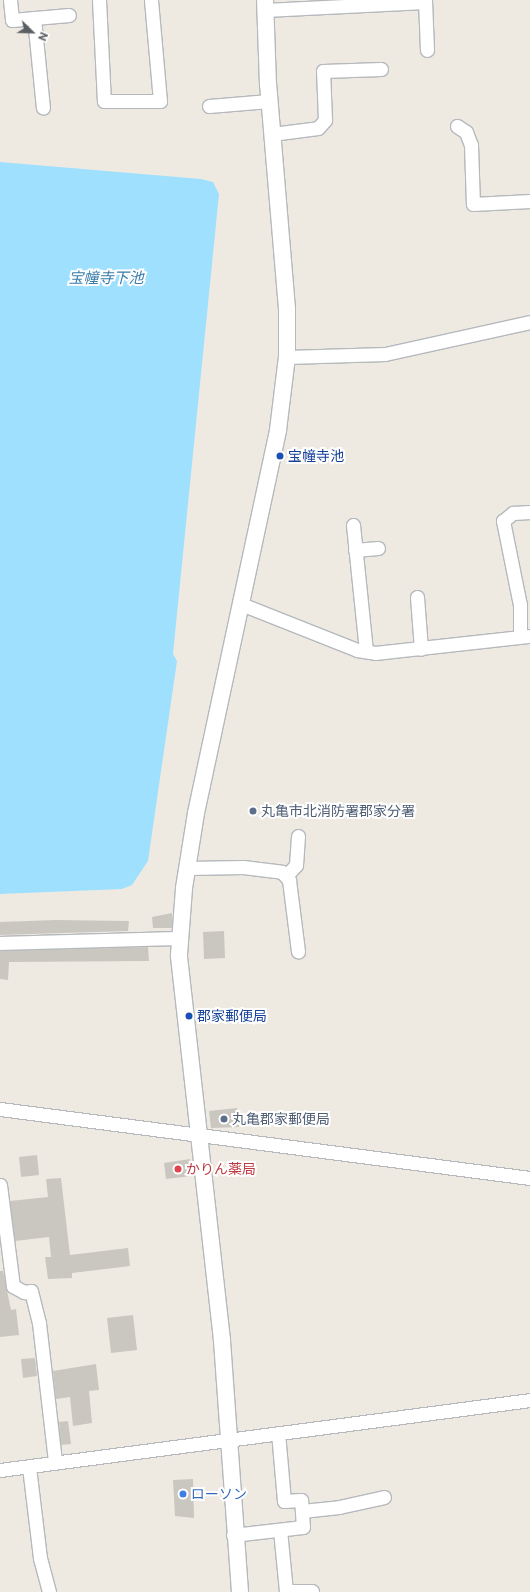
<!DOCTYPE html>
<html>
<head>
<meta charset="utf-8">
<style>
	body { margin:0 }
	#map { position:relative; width:530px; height:1592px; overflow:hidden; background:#eeeae2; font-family:Commissioner,"Noto Sans JP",sans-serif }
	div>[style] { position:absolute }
	.water>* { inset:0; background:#a0e0ff }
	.building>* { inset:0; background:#cac7c1 }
	.roads { filter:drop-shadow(1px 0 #b5b9bd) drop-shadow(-1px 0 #b5b9bd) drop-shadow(0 1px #b5b9bd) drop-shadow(0 -1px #b5b9bd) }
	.minor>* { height:13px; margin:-6.5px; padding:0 6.5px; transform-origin:6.5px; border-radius:6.5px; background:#fff }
	.tertiary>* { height:16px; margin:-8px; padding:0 8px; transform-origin:8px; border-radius:8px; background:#fff }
	.dots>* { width:11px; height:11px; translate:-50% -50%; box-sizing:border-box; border:2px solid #fff; border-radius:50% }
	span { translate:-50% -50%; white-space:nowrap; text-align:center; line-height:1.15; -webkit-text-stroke:4px #fff; paint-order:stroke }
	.transit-label { font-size:14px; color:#164399 }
	.left { translate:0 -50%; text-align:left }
	.service-label { font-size:14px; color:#4e5e75 }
	.health-label { font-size:14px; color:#be3a42 }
	.shop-label { font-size:14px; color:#366cbe }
	.water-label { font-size:15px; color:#397caa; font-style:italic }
	.north { position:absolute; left:12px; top:12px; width:40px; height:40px; -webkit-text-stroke:3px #fff; paint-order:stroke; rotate:113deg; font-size:11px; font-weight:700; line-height:16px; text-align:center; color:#5a5f63 }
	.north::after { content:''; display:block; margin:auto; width:14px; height:18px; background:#5a5f63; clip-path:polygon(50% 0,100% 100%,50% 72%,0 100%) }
</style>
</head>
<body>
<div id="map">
	<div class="water">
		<div style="clip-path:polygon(0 162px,201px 179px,213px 182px,219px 194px,173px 654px,177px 661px,148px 861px,132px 885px,122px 889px,0 894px)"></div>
	</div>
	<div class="building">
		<div style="clip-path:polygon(172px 913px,172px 928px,153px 928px,152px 917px)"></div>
		<div style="clip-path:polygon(56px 920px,129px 921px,128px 931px,0 935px,0 922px)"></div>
		<div style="clip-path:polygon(224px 931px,225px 958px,204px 959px,203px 932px)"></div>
		<div style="clip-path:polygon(148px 947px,149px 961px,9px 962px,8px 980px,0 979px,0 951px)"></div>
		<div style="clip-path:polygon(237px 1108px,239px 1127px,211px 1128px,209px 1111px)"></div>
		<div style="clip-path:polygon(37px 1155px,39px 1175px,21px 1177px,19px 1157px)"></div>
		<div style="clip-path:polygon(190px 1159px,192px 1176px,166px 1179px,164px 1163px)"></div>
		<div style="clip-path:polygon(61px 1178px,70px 1255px,128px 1248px,130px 1266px,72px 1273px,72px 1278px,48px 1279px,45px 1257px,51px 1257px,49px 1237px,15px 1241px,10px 1201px,48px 1197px,46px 1179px)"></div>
		<div style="clip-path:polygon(0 1271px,3px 1271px,11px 1310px,16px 1309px,19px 1335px,0 1337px)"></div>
		<div style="clip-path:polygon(133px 1315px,137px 1350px,111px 1353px,107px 1318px)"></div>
		<div style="clip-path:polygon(35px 1358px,37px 1376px,23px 1378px,21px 1359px)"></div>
		<div style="clip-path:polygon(96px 1364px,99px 1390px,89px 1391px,92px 1423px,73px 1426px,70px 1397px,56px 1399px,53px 1371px)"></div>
		<div style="clip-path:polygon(68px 1421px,71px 1444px,61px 1445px,59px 1422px)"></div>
		<div style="clip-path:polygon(193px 1479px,194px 1518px,175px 1516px,173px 1480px)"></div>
	</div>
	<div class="roads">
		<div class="minor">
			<div style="left:10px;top:0;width:20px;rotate:84deg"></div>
			<div style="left:12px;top:20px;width:57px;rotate:-5deg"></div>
			<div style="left:99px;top:0;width:101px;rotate:87.2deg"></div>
			<div style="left:104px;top:101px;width:56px"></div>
			<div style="left:160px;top:101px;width:101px;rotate:-95.1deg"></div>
			<div style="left:425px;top:0;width:50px;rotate:87.7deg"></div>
			<div style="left:265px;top:10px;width:160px;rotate:-2.9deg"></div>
			<div style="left:34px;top:18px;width:90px;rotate:84.3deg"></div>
			<div style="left:209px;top:106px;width:60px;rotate:-4.8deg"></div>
			<div style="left:457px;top:126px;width:11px;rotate:34deg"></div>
			<div style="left:466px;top:132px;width:14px;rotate:69deg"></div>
			<div style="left:471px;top:145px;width:59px;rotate:88.1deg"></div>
			<div style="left:473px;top:204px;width:57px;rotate:-3deg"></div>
			<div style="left:272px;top:134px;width:46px;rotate:-7.4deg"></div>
			<div style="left:318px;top:128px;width:11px;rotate:-49deg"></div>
			<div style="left:325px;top:120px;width:49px;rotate:-92.3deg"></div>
			<div style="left:323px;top:71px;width:58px;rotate:-2deg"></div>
			<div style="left:287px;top:357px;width:98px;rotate:-1.8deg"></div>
			<div style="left:385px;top:354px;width:148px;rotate:-12.4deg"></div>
			<div style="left:353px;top:525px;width:127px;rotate:84.1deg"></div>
			<div style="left:355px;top:550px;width:23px;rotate:-5deg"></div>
			<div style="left:417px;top:597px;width:52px;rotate:85.6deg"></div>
			<div style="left:241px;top:604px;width:125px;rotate:21.6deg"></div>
			<div style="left:357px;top:650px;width:18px;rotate:9deg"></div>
			<div style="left:375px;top:653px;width:156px;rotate:-6.3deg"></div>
			<div style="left:520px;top:636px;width:31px;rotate:-90deg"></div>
			<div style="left:520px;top:605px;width:86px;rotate:-101.4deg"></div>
			<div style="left:503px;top:521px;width:13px;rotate:-39deg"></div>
			<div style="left:513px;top:513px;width:17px;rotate:-3deg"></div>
			<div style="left:187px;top:868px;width:56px;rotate:-1deg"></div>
			<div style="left:243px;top:867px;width:39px;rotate:7deg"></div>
			<div style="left:282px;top:872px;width:11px;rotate:49deg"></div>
			<div style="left:289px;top:880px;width:72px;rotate:82.8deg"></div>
			<div style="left:286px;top:876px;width:15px;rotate:-48deg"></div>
			<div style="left:296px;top:865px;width:29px;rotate:-86deg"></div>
			<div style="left:0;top:943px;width:179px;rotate:-1.6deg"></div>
			<div style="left:0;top:1109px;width:534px;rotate:7.42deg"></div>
			<div style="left:0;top:1185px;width:102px;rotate:82.7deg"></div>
			<div style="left:13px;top:1286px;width:13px;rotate:29deg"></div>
			<div style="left:24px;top:1292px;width:7px;rotate:-8deg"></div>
			<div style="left:31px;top:1291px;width:33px;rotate:76deg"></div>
			<div style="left:39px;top:1323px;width:139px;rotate:83.4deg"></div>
			<div style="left:29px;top:1467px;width:92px;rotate:83.1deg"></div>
			<div style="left:40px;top:1558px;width:35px;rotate:75deg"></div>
			<div style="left:0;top:1470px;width:535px;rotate:-7.52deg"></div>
			<div style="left:302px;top:1511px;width:37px;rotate:-6deg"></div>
			<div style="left:339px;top:1507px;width:46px;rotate:-12.5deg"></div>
			<div style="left:280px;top:1530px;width:61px;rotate:84.4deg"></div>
			<div style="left:286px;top:1591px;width:26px"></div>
			<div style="left:233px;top:1535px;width:70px;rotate:-6.5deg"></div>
			<div style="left:303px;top:1527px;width:27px;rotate:-94deg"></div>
			<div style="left:301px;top:1500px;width:17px;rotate:177deg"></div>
			<div style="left:284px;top:1501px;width:68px;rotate:-95deg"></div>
		</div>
		<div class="tertiary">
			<div style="left:240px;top:1592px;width:253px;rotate:-94.1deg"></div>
			<div style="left:222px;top:1340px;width:387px;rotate:-96.4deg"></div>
			<div style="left:179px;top:955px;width:67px;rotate:-85.7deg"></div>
			<div style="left:184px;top:888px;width:76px;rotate:-80.9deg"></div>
			<div style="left:196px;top:813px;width:392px;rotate:-77.9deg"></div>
			<div style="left:278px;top:430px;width:74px;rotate:-83deg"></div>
			<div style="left:287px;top:357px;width:48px;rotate:-90deg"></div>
			<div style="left:287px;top:309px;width:225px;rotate:-94.8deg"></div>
			<div style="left:268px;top:85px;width:85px;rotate:-92deg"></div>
		</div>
	</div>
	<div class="dots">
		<div style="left:280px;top:456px;background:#1a4fb4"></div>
		<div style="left:253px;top:811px;background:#5c6f8a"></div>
		<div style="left:189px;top:1016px;background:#1a4fb4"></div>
		<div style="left:224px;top:1119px;background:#5c6f8a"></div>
		<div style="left:178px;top:1169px;background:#e0444e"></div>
		<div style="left:183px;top:1494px;background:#3f7fe0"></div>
	</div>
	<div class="transit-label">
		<span class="left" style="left:288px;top:456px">宝幢寺池</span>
		<span class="left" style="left:197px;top:1016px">郡家郵便局</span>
	</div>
	<div class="service-label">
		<span class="left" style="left:261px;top:811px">丸亀市北消防署郡家分署</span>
		<span class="left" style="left:232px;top:1119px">丸亀郡家郵便局</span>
	</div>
	<div class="health-label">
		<span class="left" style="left:186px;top:1169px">かりん薬局</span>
	</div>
	<div class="shop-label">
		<span class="left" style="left:191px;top:1494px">ローソン</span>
	</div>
	<div class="water-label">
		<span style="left:106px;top:278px">宝幢寺下池</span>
	</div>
	<div class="north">N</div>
</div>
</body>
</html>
